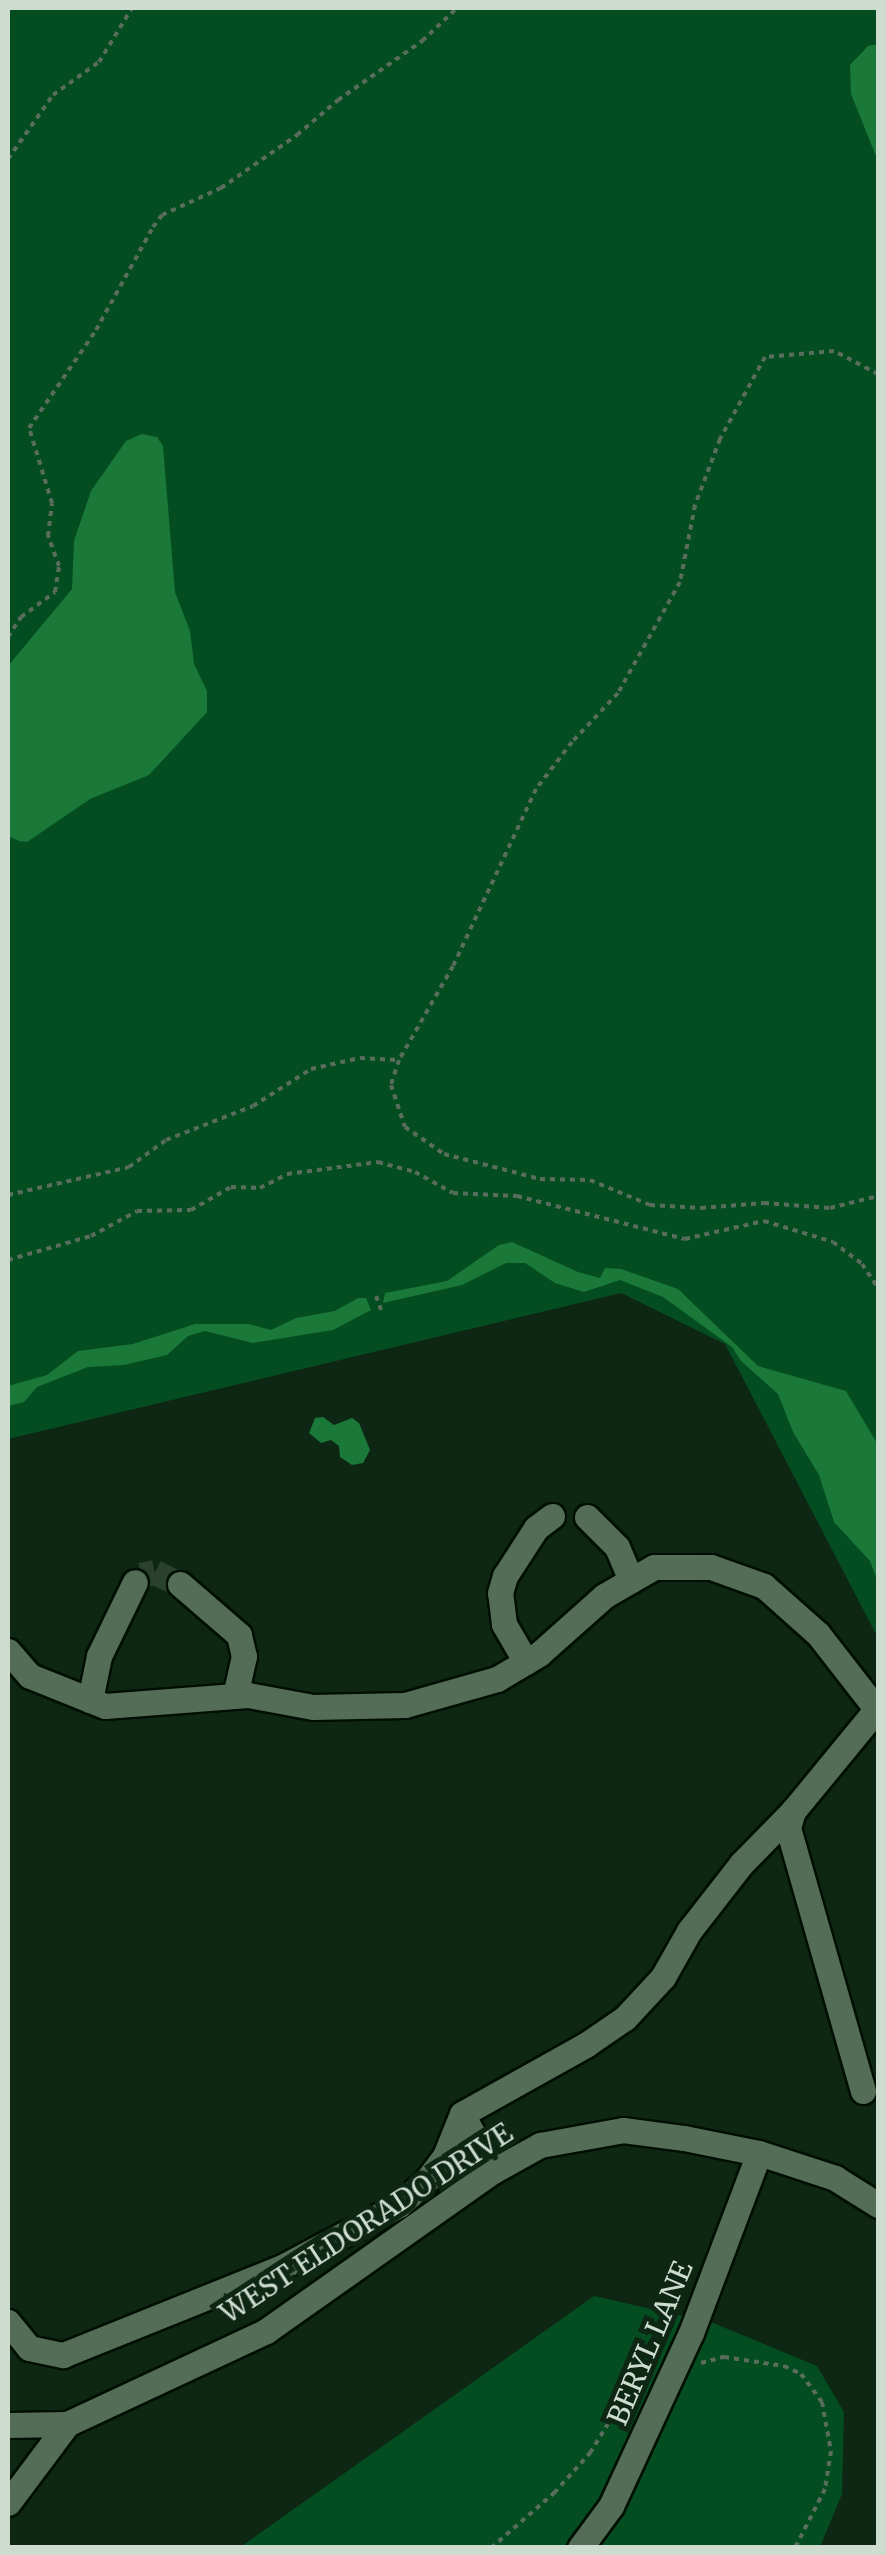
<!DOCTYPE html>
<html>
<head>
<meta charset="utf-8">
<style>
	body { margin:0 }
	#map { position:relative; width:886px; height:2555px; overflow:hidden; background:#0e2614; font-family:Merriweather,serif }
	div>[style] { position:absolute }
	.green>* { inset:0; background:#044d20 }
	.water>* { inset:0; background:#1a7839 }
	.minor-tunnel>* { height:25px; margin-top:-12.5px; transform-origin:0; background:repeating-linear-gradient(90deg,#2b4130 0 25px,transparent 0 37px) }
	.path>* { height:4px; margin-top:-2px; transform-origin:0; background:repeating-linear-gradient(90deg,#596d5d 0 5px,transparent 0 10px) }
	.roads { filter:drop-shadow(2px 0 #000f02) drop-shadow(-2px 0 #000f02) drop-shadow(0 2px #000f02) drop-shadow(0 -2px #000f02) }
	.minor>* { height:25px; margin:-12.5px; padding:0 12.5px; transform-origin:12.5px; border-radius:12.5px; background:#536d57 }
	span { translate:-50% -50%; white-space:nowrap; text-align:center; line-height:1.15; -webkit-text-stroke:10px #0e2614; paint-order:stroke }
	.street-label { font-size:28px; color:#cedcd0 }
	.frame { position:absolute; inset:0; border:10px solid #cedcd0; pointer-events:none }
</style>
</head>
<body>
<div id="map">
	<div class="green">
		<div style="clip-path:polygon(8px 8px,878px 8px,878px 1638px,725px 1344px,621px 1293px,8px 1439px)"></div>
		<div style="clip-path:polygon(594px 2296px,713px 2323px,817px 2366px,844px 2412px,842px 2494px,820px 2547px,239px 2548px)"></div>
	</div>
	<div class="water">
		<div style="clip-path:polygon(878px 44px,878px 161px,851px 94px,850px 65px,868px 46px)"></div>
		<div style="clip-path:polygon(142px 434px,157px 437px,163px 446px,175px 592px,190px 631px,194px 664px,207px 691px,207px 712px,149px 775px,90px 799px,27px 842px,19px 841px,8px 836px,8px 666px,72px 589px,74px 541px,91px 491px,126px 441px)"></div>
		<div style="clip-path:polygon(512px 1242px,578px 1272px,600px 1278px,605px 1268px,621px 1269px,678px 1289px,758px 1366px,846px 1391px,878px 1445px,878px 1582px,870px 1561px,834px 1522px,819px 1475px,793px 1432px,778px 1394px,741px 1361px,732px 1347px,663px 1297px,620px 1280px,584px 1292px,555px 1283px,525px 1263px,506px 1263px,462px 1285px,383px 1303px,385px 1293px,447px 1281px,499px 1245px)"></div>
		<div style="clip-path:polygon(358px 1298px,366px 1298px,371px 1310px,333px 1330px,253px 1343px,205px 1331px,188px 1336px,167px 1355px,124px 1365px,88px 1367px,37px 1387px,24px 1402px,8px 1406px,8px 1386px,47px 1375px,78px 1351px,133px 1344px,195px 1324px,249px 1324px,271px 1330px,296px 1318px,335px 1311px)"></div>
		<div style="clip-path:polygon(323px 1417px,334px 1425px,352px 1418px,359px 1423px,370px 1450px,363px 1463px,352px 1465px,340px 1457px,339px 1446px,331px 1440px,321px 1443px,309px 1433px,315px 1418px)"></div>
	</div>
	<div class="minor-tunnel">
		<div style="left:135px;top:1582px;width:9px;rotate:-49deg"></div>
		<div style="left:141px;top:1575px;width:14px;rotate:-12deg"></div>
		<div style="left:155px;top:1572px;width:28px;rotate:26deg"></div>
	</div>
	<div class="path">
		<div style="left:8px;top:159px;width:78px;rotate:-54.9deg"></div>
		<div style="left:53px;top:95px;width:57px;rotate:-35.7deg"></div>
		<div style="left:99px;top:62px;width:63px;rotate:-58.6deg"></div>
		<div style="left:878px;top:374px;width:50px;rotate:-152.4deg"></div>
		<div style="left:834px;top:351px;width:69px;rotate:175deg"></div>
		<div style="left:765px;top:357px;width:94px;rotate:118.8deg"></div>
		<div style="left:720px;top:439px;width:71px;rotate:110.7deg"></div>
		<div style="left:695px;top:505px;width:78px;rotate:101deg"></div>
		<div style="left:680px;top:582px;width:127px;rotate:119.2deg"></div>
		<div style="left:618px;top:693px;width:67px;rotate:133.2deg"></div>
		<div style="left:572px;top:742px;width:59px;rotate:127.5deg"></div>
		<div style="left:536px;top:789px;width:195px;rotate:115.1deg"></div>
		<div style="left:453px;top:966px;width:108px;rotate:119.9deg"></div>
		<div style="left:399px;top:1060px;width:26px;rotate:108deg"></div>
		<div style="left:391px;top:1085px;width:44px;rotate:71.6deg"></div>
		<div style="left:405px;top:1127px;width:47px;rotate:34.7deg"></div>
		<div style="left:444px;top:1154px;width:99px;rotate:14.6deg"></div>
		<div style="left:540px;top:1179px;width:50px;rotate:1.1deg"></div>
		<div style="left:590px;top:1180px;width:65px;rotate:22.6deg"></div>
		<div style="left:650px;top:1205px;width:51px;rotate:3.4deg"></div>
		<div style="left:701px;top:1208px;width:63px;rotate:-4.5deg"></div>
		<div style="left:764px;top:1203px;width:66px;rotate:4.3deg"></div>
		<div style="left:830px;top:1208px;width:49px;rotate:-14deg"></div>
		<div style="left:8px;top:637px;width:24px;rotate:-57deg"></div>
		<div style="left:21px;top:617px;width:42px;rotate:-36.3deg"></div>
		<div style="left:55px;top:592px;width:26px;rotate:-81deg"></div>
		<div style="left:59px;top:566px;width:32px;rotate:-110deg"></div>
		<div style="left:48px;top:536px;width:33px;rotate:-83deg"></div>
		<div style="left:52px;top:503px;width:78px;rotate:-107deg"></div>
		<div style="left:29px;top:428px;width:119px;rotate:-55.6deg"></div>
		<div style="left:96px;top:330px;width:118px;rotate:-61deg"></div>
		<div style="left:153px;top:227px;width:15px;rotate:-53deg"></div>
		<div style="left:162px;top:215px;width:65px;rotate:-24.6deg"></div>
		<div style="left:221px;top:188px;width:93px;rotate:-34.9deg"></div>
		<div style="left:297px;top:135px;width:54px;rotate:-40.5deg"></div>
		<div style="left:338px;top:100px;width:103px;rotate:-35.1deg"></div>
		<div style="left:422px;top:41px;width:48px;rotate:-43.3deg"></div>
		<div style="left:8px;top:1195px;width:124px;rotate:-13deg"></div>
		<div style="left:129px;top:1167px;width:46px;rotate:-36.1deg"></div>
		<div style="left:166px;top:1140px;width:93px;rotate:-21.3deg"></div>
		<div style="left:253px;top:1106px;width:69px;rotate:-32.5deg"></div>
		<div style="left:311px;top:1069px;width:50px;rotate:-12.7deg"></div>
		<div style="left:360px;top:1058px;width:37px;rotate:3deg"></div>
		<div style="left:8px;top:1260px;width:86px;rotate:-16.1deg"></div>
		<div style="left:91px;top:1236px;width:52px;rotate:-28.5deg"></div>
		<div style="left:137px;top:1211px;width:54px;rotate:-1.1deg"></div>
		<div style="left:191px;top:1210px;width:46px;rotate:-29.9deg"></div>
		<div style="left:231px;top:1187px;width:29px;rotate:2deg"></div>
		<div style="left:260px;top:1188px;width:30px;rotate:-27deg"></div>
		<div style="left:287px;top:1174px;width:92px;rotate:-7.5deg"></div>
		<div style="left:378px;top:1162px;width:38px;rotate:15deg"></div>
		<div style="left:415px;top:1172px;width:43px;rotate:28.9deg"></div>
		<div style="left:453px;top:1193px;width:64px;rotate:2.7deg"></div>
		<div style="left:517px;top:1196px;width:173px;rotate:14.4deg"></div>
		<div style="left:685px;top:1239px;width:81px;rotate:-12.8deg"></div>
		<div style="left:764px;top:1221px;width:72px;rotate:16.9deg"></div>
		<div style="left:833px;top:1242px;width:36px;rotate:37deg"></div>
		<div style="left:862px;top:1264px;width:29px;rotate:56deg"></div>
		<div style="left:376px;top:1296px;width:15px;rotate:70deg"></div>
		<div style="left:701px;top:2363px;width:24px;rotate:-15deg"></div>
		<div style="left:724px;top:2357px;width:61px;rotate:8.5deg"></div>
		<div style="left:784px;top:2366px;width:19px;rotate:25deg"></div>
		<div style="left:801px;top:2374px;width:35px;rotate:53deg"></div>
		<div style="left:822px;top:2402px;width:50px;rotate:79.6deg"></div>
		<div style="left:831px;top:2451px;width:38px;rotate:99deg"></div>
		<div style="left:825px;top:2489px;width:66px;rotate:117deg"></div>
		<div style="left:491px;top:2548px;width:84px;rotate:-41.1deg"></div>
		<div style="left:554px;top:2493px;width:54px;rotate:-48deg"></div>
		<div style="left:590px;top:2453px;width:80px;rotate:-58.3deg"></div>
		<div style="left:632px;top:2385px;width:13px;rotate:-23deg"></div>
	</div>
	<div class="roads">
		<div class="minor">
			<div style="left:587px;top:1517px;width:42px;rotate:45deg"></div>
			<div style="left:617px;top:1547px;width:36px;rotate:67deg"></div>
			<div style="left:180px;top:1584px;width:78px;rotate:40.8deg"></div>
			<div style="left:239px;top:1635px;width:22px;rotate:77deg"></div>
			<div style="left:244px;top:1656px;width:41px;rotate:102.7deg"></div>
			<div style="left:8px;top:1651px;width:33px;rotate:49deg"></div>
			<div style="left:30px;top:1676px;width:81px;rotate:21.8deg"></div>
			<div style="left:105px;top:1706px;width:143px;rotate:-4.4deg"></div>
			<div style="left:248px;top:1695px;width:66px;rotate:10.5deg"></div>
			<div style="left:313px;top:1707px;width:92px;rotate:-1.2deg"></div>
			<div style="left:405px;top:1705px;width:96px;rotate:-15.8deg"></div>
			<div style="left:497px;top:1679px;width:49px;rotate:-30.8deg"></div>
			<div style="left:539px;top:1654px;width:87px;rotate:-41.7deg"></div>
			<div style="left:604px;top:1596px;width:58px;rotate:-30.1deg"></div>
			<div style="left:654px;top:1567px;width:57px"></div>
			<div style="left:711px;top:1567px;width:56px;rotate:19.7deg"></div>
			<div style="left:764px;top:1586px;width:72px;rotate:41.6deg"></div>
			<div style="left:818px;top:1634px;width:98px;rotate:52.1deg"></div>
			<div style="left:526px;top:1662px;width:44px;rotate:-120.1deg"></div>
			<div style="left:504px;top:1624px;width:31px;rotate:-97deg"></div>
			<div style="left:500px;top:1593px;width:18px;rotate:-74deg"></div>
			<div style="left:505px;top:1576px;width:57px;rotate:-57.1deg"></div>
			<div style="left:536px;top:1528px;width:20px;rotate:-37deg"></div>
			<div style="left:90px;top:1700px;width:45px;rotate:-78.4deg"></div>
			<div style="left:99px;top:1656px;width:82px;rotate:-64.1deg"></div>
			<div style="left:863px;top:2091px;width:273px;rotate:-105.9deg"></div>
			<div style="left:788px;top:1828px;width:18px;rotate:-74deg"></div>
			<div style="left:793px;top:1811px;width:131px;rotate:-50.6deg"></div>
			<div style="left:493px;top:2171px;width:65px;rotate:-118.5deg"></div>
			<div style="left:462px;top:2114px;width:143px;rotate:-29.2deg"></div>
			<div style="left:587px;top:2044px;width:46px;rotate:-34.4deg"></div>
			<div style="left:625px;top:2018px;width:56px;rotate:-47.2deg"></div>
			<div style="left:663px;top:1977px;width:53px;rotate:-60.5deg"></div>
			<div style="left:689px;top:1931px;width:86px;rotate:-52.1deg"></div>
			<div style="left:742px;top:1863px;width:73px;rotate:-45.6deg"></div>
			<div style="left:8px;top:2322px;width:33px;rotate:51deg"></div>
			<div style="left:29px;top:2348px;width:35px;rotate:12deg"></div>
			<div style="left:63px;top:2355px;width:236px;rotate:-21.9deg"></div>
			<div style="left:282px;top:2267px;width:132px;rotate:-27.9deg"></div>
			<div style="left:399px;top:2205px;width:38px;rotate:-42deg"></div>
			<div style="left:427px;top:2180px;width:30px;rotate:-53deg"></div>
			<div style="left:445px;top:2156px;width:45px;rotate:-68deg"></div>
			<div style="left:8px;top:2425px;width:59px;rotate:-1deg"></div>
			<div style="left:67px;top:2424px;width:220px;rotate:-25deg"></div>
			<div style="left:266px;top:2331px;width:278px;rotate:-35.2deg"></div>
			<div style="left:493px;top:2171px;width:54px;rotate:-29deg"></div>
			<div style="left:540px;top:2145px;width:84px;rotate:-10.2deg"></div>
			<div style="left:623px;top:2130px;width:62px;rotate:7.5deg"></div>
			<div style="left:684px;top:2138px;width:76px;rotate:11.3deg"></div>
			<div style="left:759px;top:2153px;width:80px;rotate:18.2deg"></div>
			<div style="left:835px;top:2178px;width:51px;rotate:32.1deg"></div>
			<div style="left:8px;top:2503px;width:99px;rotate:-53.2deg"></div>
			<div style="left:580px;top:2548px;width:52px;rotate:-53.6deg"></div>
			<div style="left:611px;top:2506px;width:191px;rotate:-65.2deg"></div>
			<div style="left:691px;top:2333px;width:192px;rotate:-69.3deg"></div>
		</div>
	</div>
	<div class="street-label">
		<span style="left:366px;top:2223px;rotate:-33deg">WEST ELDORADO DRIVE</span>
		<span style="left:650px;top:2343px;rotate:-67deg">BERYL LANE</span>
	</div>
	<div class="frame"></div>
</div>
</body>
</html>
